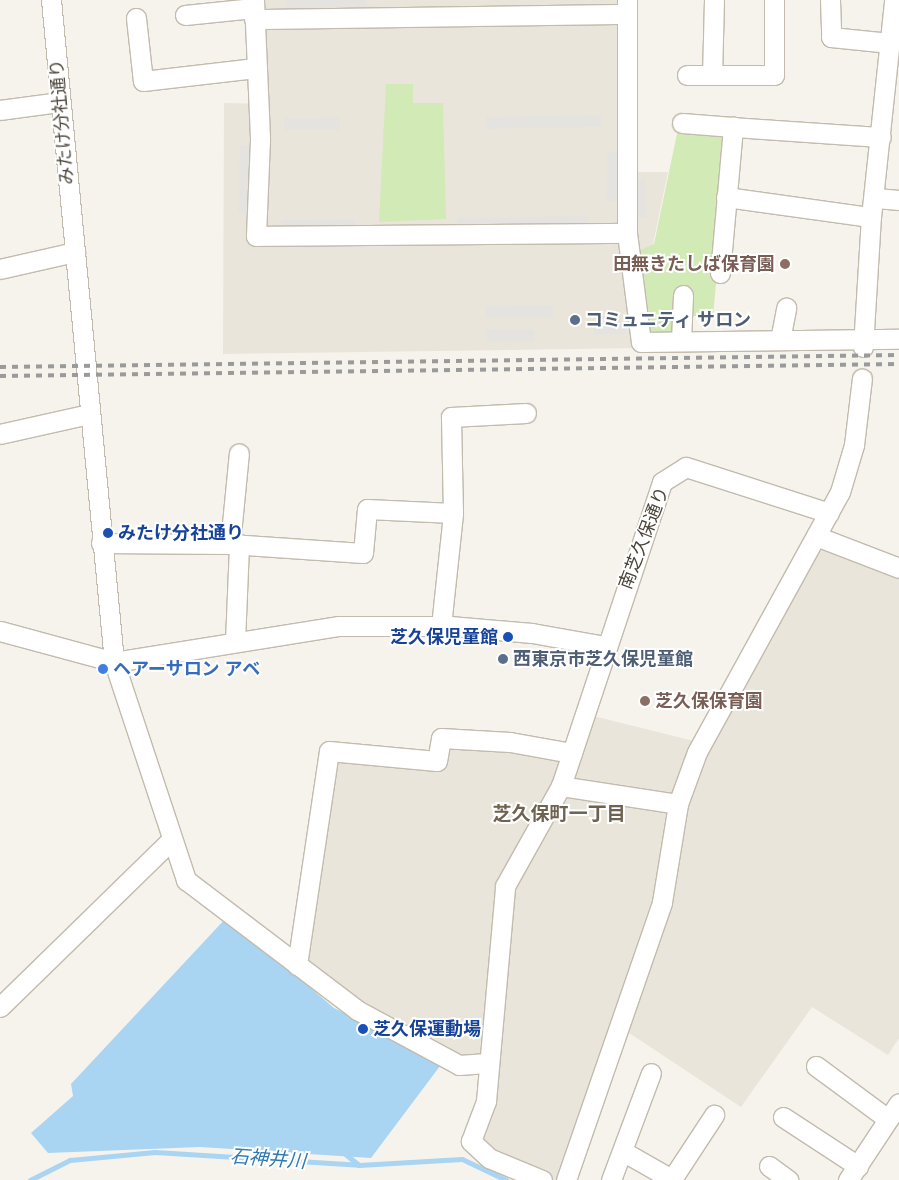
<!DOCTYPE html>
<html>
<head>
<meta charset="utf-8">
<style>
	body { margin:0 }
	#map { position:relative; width:899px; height:1180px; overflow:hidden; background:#f6f3ec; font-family:Quicksand,"Noto Sans JP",sans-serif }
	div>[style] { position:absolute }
	.residential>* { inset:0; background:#eae5da }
	.green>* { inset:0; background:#d2eab5 }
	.parking>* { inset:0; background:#e5e3e0 }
	.water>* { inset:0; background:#a9d4f2 }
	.stream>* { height:5px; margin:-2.5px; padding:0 2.5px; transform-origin:2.5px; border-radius:2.5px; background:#a9d4f2 }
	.roads { filter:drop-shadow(1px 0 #c2bbae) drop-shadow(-1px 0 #c2bbae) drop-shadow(0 1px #c2bbae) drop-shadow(0 -1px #c2bbae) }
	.minor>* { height:19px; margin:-9.5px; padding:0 9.5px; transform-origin:9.5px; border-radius:9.5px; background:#fff }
	.rail>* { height:4px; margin-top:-2px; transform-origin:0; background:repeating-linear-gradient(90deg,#9a9a9a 0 6px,transparent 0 12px) }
	.dots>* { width:14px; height:14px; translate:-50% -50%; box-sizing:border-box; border:2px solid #fff; border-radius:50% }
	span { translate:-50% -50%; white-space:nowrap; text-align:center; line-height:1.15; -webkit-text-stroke:4px #fff; paint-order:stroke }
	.street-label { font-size:18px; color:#4b4439 }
	.education-label { font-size:18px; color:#785e54; font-weight:700 }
	.right { translate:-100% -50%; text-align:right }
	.left { translate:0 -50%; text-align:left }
	.service-label { font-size:18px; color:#4e5e75; font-weight:700 }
	.transit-label { font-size:18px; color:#164399; font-weight:700 }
	.shop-label { font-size:18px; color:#366cbe; font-weight:700 }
	.neighbourhood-label { font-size:19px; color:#6e6250; font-weight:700 }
	.water-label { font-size:19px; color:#2e7ab2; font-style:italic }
</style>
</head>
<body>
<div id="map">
	<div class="residential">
		<div style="clip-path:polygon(264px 0,637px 0,634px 172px,668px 172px,653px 244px,644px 348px,223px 354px,224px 103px,265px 104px)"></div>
		<div style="clip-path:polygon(824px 545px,899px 574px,899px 1038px,888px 1055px,812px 1007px,741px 1107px,626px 1031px,576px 1180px,542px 1180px,474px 1149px,487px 1063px,459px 1065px,297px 965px,329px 751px,437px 761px,441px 738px,572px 753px,585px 714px,706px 744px,816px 548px)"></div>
	</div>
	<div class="green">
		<div style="clip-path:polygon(386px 84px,413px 84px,413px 103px,443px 103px,446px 219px,379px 222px)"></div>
		<div style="clip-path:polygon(678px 129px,730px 133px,713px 316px,678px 316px,679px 338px,645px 337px,638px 251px,654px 244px)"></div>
	</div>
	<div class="parking">
		<div style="clip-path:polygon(286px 0,366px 0,366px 8px,286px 10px)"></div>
		<div style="clip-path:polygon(601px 115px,601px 127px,486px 129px,486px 117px)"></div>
		<div style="clip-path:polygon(340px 117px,340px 130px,284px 130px,284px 118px)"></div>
		<div style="clip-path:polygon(240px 145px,253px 146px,251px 213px,238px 213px)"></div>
		<div style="clip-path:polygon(607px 152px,619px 153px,619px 201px,606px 201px)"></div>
		<div style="clip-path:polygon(634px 180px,646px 180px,646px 217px,634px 217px)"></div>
		<div style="clip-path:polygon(588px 216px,588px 227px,457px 229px,457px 218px)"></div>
		<div style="clip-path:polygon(355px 219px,355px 232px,282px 233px,281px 220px)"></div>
		<div style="clip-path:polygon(553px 305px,553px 318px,485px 318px,485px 306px)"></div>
		<div style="clip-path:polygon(624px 321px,625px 334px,594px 334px,594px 322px)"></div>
		<div style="clip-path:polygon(486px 329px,534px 329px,534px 342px,486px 342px)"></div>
	</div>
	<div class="water">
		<div style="clip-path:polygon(227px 917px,334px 1008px,443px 1062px,371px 1158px,200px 1147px,48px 1153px,31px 1133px,73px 1096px,71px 1084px)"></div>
	</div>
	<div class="stream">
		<div style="left:344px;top:1153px;width:19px;rotate:39deg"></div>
		<div style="left:30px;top:1180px;width:45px;rotate:-26.6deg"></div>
		<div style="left:70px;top:1160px;width:85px;rotate:-5.4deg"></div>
		<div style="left:155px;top:1152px;width:204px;rotate:3.6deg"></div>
		<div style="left:359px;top:1165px;width:103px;rotate:-3.3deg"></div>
		<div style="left:462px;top:1159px;width:49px;rotate:25.5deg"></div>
	</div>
	<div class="roads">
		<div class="minor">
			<div style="left:51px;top:0;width:665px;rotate:84.56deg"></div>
			<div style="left:114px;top:662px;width:230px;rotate:71.7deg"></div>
			<div style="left:186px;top:880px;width:215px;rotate:37.2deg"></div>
			<div style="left:357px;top:1010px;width:116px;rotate:28.3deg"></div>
			<div style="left:459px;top:1065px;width:28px;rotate:-4deg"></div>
			<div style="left:254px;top:0;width:140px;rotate:87.5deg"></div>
			<div style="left:260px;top:140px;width:96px;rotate:92.4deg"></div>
			<div style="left:256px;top:236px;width:371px;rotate:-0.5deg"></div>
			<div style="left:627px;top:233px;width:110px;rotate:82.7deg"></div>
			<div style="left:641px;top:342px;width:258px;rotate:-0.7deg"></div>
			<div style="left:627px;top:0;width:233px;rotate:90deg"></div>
			<div style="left:714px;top:0;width:75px;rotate:91.5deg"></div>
			<div style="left:712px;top:75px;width:62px"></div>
			<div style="left:774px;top:75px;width:75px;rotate:-90deg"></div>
			<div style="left:830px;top:0;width:37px;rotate:88deg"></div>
			<div style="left:831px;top:37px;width:59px;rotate:5.8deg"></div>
			<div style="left:185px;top:15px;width:69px;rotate:-5.8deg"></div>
			<div style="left:136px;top:18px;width:63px;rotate:83.7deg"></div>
			<div style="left:143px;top:81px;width:113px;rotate:-6.6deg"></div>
			<div style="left:254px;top:19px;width:372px;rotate:-0.8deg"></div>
			<div style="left:687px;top:75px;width:25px"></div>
			<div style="left:0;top:110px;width:61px;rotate:-7.6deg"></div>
			<div style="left:682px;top:123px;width:51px;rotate:4.5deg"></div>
			<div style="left:726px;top:197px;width:146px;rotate:7.9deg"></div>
			<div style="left:876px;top:198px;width:23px;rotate:5deg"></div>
			<div style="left:0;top:269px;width:77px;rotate:-12.8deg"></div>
			<div style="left:720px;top:273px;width:147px;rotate:-84.9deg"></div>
			<div style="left:733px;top:127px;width:148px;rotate:3.9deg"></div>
			<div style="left:780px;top:340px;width:33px;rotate:-79deg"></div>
			<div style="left:681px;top:341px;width:46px;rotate:-87.5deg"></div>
			<div style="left:863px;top:347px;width:130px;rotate:-86.5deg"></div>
			<div style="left:871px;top:217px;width:218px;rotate:-83.9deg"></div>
			<div style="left:0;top:434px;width:91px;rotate:-12.7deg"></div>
			<div style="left:816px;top:536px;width:89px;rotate:21.1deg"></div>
			<div style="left:101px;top:543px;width:129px;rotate:0.4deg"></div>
			<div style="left:230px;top:544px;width:133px;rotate:3.9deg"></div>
			<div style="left:363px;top:553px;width:44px;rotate:-84.8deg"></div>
			<div style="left:367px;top:509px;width:86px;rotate:2.7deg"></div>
			<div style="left:230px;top:544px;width:91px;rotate:-84.4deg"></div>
			<div style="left:441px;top:626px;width:114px;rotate:-83.9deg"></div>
			<div style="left:453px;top:513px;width:96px;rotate:-91.2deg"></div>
			<div style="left:451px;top:417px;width:75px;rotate:-3.1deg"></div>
			<div style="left:0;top:631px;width:118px;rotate:15.2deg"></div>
			<div style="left:114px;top:662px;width:228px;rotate:-9.1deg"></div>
			<div style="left:339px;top:626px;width:111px"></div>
			<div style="left:450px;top:626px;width:82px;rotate:4.9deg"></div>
			<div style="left:532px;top:633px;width:73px;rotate:10.2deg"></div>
			<div style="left:235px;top:641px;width:97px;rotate:-87.6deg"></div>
			<div style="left:561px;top:786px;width:118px;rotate:8.7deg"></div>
			<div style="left:297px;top:965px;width:216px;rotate:-81.5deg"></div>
			<div style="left:329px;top:751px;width:108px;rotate:5.3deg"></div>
			<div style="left:437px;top:761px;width:23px;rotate:-80deg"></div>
			<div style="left:441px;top:738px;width:69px;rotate:3.3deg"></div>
			<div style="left:510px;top:742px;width:63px;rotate:10.1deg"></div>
			<div style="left:0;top:1007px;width:239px;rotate:-44.3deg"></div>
			<div style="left:816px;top:1066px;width:89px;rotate:36.4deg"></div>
			<div style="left:783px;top:1117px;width:90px;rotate:33.2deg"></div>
			<div style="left:624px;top:1152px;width:56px;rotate:29.7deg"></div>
			<div style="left:769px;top:1166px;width:24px;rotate:36deg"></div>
			<div style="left:672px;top:1179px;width:77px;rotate:-56.7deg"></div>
			<div style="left:542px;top:1180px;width:57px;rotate:-157.5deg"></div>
			<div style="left:489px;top:1158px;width:25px;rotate:-137deg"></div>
			<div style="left:471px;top:1141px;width:43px;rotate:-69.4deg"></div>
			<div style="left:486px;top:1101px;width:216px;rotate:-84.9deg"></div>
			<div style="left:505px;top:886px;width:115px;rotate:-60.8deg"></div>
			<div style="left:561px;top:786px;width:320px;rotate:-71.6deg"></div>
			<div style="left:662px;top:482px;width:28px;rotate:-32deg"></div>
			<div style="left:686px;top:467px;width:150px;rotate:17.8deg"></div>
			<div style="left:566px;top:1180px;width:294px;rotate:-70.9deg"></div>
			<div style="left:662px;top:902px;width:99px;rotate:-80.7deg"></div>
			<div style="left:678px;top:804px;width:55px;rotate:-69.9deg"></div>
			<div style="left:697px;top:752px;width:297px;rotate:-61.2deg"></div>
			<div style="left:840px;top:492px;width:49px;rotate:-73.4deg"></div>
			<div style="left:854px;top:445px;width:67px;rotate:-83.2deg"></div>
			<div style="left:611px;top:1180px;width:114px;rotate:-69.5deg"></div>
			<div style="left:848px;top:1180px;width:92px;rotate:-56.5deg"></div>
		</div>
	</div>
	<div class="rail">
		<div style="left:0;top:367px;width:899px;rotate:-0.76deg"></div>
		<div style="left:0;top:376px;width:899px;rotate:-0.76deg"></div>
	</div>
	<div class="dots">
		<div style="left:785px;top:264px;background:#8d6e63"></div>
		<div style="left:575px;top:320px;background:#5c6f8a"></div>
		<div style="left:108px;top:533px;background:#1a4fb4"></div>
		<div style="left:508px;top:637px;background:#1a4fb4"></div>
		<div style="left:503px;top:659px;background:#5c6f8a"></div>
		<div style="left:103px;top:669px;background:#3f7fe0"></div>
		<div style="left:645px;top:701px;background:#8d6e63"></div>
		<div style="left:363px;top:1029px;background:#1a4fb4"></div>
	</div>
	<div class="street-label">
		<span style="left:62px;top:122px;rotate:-95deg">みたけ分社通り</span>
		<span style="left:644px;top:538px;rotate:-69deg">南芝久保通り</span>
	</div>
	<div class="education-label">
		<span class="right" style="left:775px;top:264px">田無きたしば保育園</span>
		<span class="left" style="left:655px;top:701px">芝久保保育園</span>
	</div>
	<div class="service-label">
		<span class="left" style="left:585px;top:320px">コミュニティ サロン</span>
		<span class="left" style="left:513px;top:659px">西東京市芝久保児童館</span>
	</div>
	<div class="transit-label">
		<span class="left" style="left:118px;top:533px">みたけ分社通り</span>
		<span class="right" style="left:498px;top:637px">芝久保児童館</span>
		<span class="left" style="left:373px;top:1029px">芝久保運動場</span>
	</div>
	<div class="shop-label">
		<span class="left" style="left:113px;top:669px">ヘアーサロン アベ</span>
	</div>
	<div class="neighbourhood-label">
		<span style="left:559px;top:814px">芝久保町一丁目</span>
	</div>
	<div class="water-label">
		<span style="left:268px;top:1159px;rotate:4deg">石神井川</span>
	</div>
</div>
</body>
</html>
